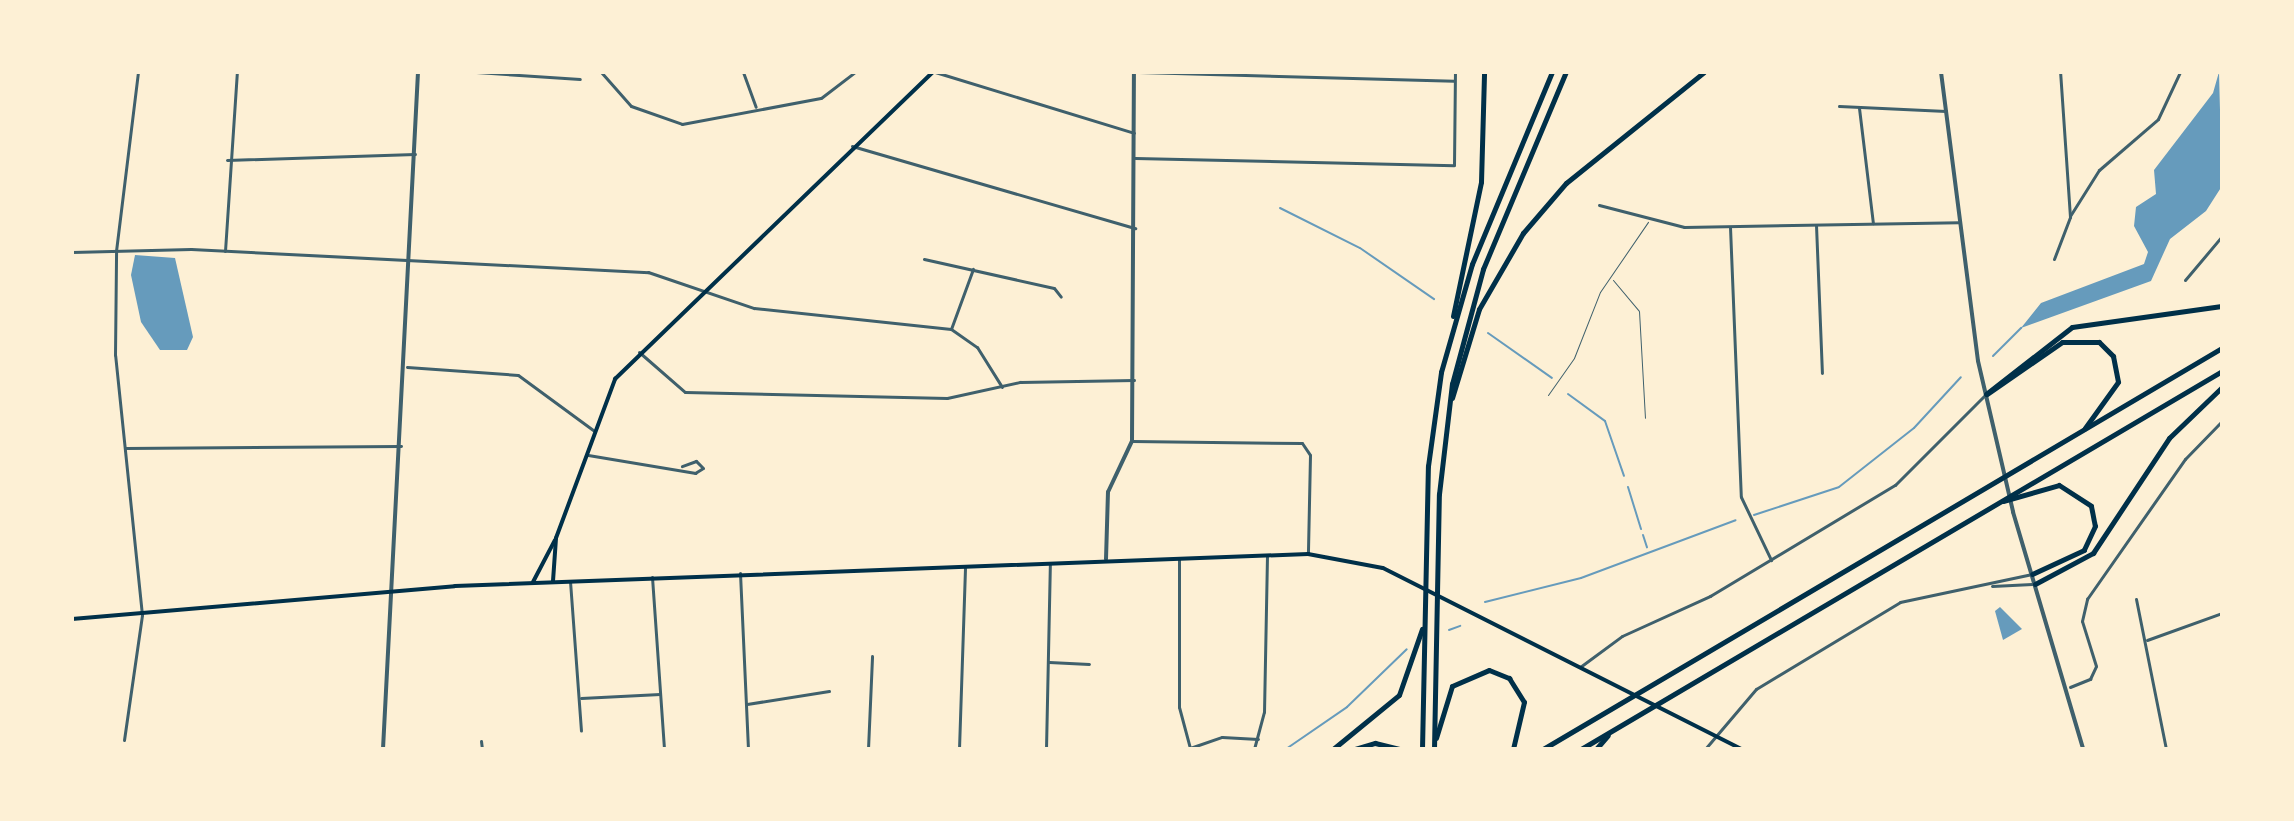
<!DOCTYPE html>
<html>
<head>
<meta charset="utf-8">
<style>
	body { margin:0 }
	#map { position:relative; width:2294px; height:821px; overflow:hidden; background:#fdf0d5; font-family:"Alegreya Sans",sans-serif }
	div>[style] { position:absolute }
	.water>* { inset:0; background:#669bbc }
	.stream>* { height:2px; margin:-1px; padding:0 1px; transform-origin:1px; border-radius:1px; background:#669bbc }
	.service>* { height:1px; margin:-0.5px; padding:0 0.5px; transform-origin:0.5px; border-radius:0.5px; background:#3f606c }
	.minor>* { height:3px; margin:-1.5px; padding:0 1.5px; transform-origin:1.5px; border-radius:1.5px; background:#3f606c }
	.tertiary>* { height:4px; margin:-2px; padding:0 2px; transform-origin:2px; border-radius:2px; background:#3f606c }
	.secondary>* { height:4px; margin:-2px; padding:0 2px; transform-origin:2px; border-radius:2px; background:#003049 }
	.motorway>* { height:5px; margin:-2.5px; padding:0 2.5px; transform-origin:2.5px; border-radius:2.5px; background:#003049 }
	span { translate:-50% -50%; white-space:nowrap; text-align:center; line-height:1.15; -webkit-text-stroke:6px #fdf0d5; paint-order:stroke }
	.frame { position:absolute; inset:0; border:74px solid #fdf0d5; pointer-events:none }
</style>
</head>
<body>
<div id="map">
	<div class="water">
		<div style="clip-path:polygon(2219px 72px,2222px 186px,2206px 211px,2170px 239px,2151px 281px,2021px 328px,2041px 303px,2144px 264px,2148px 252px,2134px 226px,2136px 207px,2156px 194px,2154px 170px,2213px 93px)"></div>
		<div style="clip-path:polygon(135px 255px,175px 258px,193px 337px,187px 350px,160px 350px,141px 322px,131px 275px)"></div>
		<div style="clip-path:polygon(2000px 607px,2022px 629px,2003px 640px,1995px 611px)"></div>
	</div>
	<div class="stream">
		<div style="left:1280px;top:208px;width:89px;rotate:26.6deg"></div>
		<div style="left:1360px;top:248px;width:90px;rotate:34.6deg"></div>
		<div style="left:1488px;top:333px;width:78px;rotate:35.1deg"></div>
		<div style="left:1993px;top:356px;width:40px;rotate:-45deg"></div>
		<div style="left:1568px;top:394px;width:46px;rotate:36.1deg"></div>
		<div style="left:1605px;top:421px;width:58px;rotate:70.9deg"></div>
		<div style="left:1628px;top:487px;width:44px;rotate:72.8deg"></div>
		<div style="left:1754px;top:515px;width:89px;rotate:-18.2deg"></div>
		<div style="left:1839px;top:487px;width:95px;rotate:-38.2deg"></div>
		<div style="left:1914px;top:428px;width:69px;rotate:-47.3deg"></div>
		<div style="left:1643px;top:535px;width:13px;rotate:72deg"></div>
		<div style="left:1485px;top:602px;width:99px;rotate:-14deg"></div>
		<div style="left:1581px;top:578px;width:165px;rotate:-20.5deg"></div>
		<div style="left:1449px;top:630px;width:12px;rotate:-20deg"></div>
		<div style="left:1286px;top:749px;width:74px;rotate:-34.5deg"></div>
		<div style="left:1347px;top:707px;width:83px;rotate:-44deg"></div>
	</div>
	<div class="service">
		<div style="left:1613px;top:280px;width:40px;rotate:50deg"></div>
		<div style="left:1639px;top:311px;width:107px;rotate:86.8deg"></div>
		<div style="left:1548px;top:395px;width:45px;rotate:-54.9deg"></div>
		<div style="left:1574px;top:358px;width:71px;rotate:-68.5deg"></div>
		<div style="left:1600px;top:292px;width:85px;rotate:-55.6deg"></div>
	</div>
	<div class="minor">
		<div style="left:476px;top:72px;width:104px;rotate:3.9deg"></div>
		<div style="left:601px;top:72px;width:45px;rotate:48.6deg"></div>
		<div style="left:631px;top:106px;width:54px;rotate:19.4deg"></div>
		<div style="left:682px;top:124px;width:141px;rotate:-10.6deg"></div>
		<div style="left:821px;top:98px;width:43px;rotate:-37.4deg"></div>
		<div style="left:743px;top:72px;width:37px;rotate:70deg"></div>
		<div style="left:935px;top:72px;width:208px;rotate:17deg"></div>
		<div style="left:1139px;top:72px;width:315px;rotate:1.6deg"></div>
		<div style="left:1839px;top:106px;width:107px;rotate:2.7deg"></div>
		<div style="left:1859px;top:108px;width:116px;rotate:83.1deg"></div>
		<div style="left:852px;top:146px;width:295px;rotate:16.2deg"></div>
		<div style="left:1135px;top:158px;width:319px;rotate:1.3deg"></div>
		<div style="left:1454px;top:165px;width:93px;rotate:-89.4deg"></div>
		<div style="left:227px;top:160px;width:188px;rotate:-1.8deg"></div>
		<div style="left:1599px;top:205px;width:88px;rotate:14.5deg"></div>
		<div style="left:1684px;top:227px;width:275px;rotate:-1deg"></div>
		<div style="left:2070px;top:216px;width:54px;rotate:-57.8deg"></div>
		<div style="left:2099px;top:170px;width:78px;rotate:-40.8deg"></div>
		<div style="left:2158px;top:119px;width:52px;rotate:-64.9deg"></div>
		<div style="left:1816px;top:225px;width:148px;rotate:87.7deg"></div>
		<div style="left:1730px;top:227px;width:270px;rotate:87.7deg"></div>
		<div style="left:1741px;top:497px;width:70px;rotate:64.5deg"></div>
		<div style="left:225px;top:251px;width:179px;rotate:-86.2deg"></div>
		<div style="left:72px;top:252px;width:119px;rotate:-1.4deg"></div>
		<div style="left:191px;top:249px;width:458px;rotate:2.9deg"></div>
		<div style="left:648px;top:272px;width:112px;rotate:18.8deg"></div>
		<div style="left:754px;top:308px;width:198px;rotate:6.1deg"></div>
		<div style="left:951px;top:329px;width:32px;rotate:35deg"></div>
		<div style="left:977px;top:347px;width:47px;rotate:58deg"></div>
		<div style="left:924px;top:259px;width:133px;rotate:12.6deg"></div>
		<div style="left:1054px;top:288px;width:11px;rotate:52deg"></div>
		<div style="left:2054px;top:259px;width:45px;rotate:-69.1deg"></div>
		<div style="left:2070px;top:217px;width:145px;rotate:-93.9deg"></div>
		<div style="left:2185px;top:280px;width:57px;rotate:-49.9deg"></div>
		<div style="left:951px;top:329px;width:64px;rotate:-69.9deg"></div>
		<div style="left:639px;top:352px;width:61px;rotate:41deg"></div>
		<div style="left:685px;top:392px;width:262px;rotate:1.3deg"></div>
		<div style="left:947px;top:398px;width:75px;rotate:-12.4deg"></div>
		<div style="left:1020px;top:382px;width:114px;rotate:-1deg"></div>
		<div style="left:407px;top:367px;width:111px;rotate:4.1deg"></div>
		<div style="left:518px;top:375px;width:93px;rotate:36.3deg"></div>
		<div style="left:1132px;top:441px;width:170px;rotate:0.7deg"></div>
		<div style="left:1302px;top:443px;width:14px;rotate:56deg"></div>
		<div style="left:1310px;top:455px;width:99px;rotate:91.2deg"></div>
		<div style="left:125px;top:448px;width:276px;rotate:-0.4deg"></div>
		<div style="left:588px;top:455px;width:109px;rotate:9.5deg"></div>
		<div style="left:695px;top:473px;width:9px;rotate:-32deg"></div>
		<div style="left:703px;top:468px;width:10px;rotate:-135deg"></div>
		<div style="left:696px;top:461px;width:15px;rotate:160deg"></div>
		<div style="left:1179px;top:558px;width:149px;rotate:90deg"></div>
		<div style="left:1179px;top:707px;width:42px;rotate:75deg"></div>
		<div style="left:740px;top:573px;width:176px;rotate:87.4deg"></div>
		<div style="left:652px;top:577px;width:172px;rotate:86deg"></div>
		<div style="left:570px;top:581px;width:150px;rotate:85.8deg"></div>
		<div style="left:1992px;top:586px;width:40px;rotate:-2.9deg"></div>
		<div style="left:2136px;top:599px;width:153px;rotate:78.7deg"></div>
		<div style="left:2147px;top:640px;width:80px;rotate:-19.8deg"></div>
		<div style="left:1049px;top:662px;width:40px;rotate:2.9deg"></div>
		<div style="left:1580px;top:667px;width:52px;rotate:-36.4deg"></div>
		<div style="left:1622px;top:636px;width:97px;rotate:-24.4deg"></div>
		<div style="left:1710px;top:596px;width:216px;rotate:-31deg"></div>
		<div style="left:1895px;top:485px;width:129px;rotate:-45deg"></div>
		<div style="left:2070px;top:687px;width:22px;rotate:-22deg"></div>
		<div style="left:2090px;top:679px;width:14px;rotate:-65deg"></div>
		<div style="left:2096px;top:666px;width:47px;rotate:-107.3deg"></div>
		<div style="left:2082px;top:621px;width:23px;rotate:-77deg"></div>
		<div style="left:2087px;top:599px;width:171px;rotate:-55deg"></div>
		<div style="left:2185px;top:459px;width:53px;rotate:-45.8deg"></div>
		<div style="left:581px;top:698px;width:79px;rotate:-2.9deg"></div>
		<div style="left:747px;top:704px;width:83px;rotate:-9deg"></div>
		<div style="left:124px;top:740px;width:126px;rotate:-81.8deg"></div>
		<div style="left:142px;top:615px;width:261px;rotate:-95.9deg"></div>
		<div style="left:115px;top:355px;width:104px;rotate:-89.4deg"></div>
		<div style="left:116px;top:251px;width:180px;rotate:-83deg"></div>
		<div style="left:481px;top:741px;width:8px;rotate:83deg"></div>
		<div style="left:868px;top:749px;width:93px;rotate:-87.5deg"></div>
		<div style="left:959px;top:749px;width:181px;rotate:-88.1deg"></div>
		<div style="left:1046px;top:749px;width:186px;rotate:-88.8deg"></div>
		<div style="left:1187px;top:749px;width:37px;rotate:-19deg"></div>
		<div style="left:1222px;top:737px;width:36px;rotate:3deg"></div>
		<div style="left:1254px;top:749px;width:38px;rotate:-75deg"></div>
		<div style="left:1264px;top:712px;width:157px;rotate:-88.9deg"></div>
		<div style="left:1705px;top:749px;width:79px;rotate:-49.6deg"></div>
		<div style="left:1756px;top:689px;width:168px;rotate:-31.1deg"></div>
		<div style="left:1900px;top:602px;width:135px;rotate:-12deg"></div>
	</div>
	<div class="tertiary">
		<div style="left:1941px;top:72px;width:291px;rotate:82.7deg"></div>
		<div style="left:1978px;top:361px;width:155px;rotate:76.9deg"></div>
		<div style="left:2013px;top:512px;width:247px;rotate:73.5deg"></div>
		<div style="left:1106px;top:559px;width:67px;rotate:-88.3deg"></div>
		<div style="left:1108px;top:492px;width:56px;rotate:-64.8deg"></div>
		<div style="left:1132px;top:441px;width:369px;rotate:-89.7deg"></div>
		<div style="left:383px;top:749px;width:678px;rotate:-87.04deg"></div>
	</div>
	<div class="secondary">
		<div style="left:553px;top:581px;width:43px;rotate:-86deg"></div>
		<div style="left:556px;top:538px;width:170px;rotate:-69.6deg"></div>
		<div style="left:615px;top:379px;width:442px;rotate:-44deg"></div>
		<div style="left:533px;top:582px;width:47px;rotate:-62.4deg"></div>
		<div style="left:72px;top:619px;width:384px;rotate:-4.9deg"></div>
		<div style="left:455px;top:586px;width:854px;rotate:-2.15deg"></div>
		<div style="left:1308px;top:554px;width:76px;rotate:10.6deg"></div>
		<div style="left:1383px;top:568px;width:402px;rotate:26.8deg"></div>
	</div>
	<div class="motorway">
		<div style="left:1453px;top:316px;width:137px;rotate:-78.2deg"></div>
		<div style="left:1481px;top:182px;width:110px;rotate:-88.4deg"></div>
		<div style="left:1986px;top:394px;width:109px;rotate:-37.9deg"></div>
		<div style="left:2072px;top:327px;width:151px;rotate:-8deg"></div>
		<div style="left:1987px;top:394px;width:91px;rotate:-34.7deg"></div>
		<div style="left:2062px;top:342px;width:37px"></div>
		<div style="left:2099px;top:342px;width:20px;rotate:45deg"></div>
		<div style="left:2113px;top:356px;width:26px;rotate:79deg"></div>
		<div style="left:2118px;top:382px;width:57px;rotate:125.7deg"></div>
		<div style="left:1452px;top:398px;width:93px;rotate:-73.1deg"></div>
		<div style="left:1479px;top:309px;width:88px;rotate:-59.9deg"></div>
		<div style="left:1523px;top:233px;width:66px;rotate:-49.3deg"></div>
		<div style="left:1566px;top:183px;width:177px;rotate:-38.8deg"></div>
		<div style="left:2003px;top:501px;width:58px;rotate:-15.9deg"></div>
		<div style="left:2059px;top:485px;width:38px;rotate:33deg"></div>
		<div style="left:2091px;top:506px;width:20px;rotate:79deg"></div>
		<div style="left:2095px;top:526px;width:26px;rotate:115deg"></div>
		<div style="left:2084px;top:550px;width:57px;rotate:155.2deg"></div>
		<div style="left:2035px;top:584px;width:66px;rotate:-28.1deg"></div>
		<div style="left:2093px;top:553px;width:138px;rotate:-56.5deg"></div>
		<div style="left:2169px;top:438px;width:74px;rotate:-43.9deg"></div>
		<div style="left:1436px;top:738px;width:54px;rotate:-72.9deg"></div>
		<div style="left:1452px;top:686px;width:40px;rotate:-23.4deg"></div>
		<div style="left:1489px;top:670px;width:22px;rotate:22deg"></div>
		<div style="left:1509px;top:678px;width:28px;rotate:58deg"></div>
		<div style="left:1524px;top:702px;width:48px;rotate:103.2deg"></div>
		<div style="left:1333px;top:749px;width:85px;rotate:-39.3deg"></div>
		<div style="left:1399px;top:695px;width:70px;rotate:-70.8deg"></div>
		<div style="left:1355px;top:749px;width:21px;rotate:-17deg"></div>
		<div style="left:1375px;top:743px;width:25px;rotate:14deg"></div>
		<div style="left:1422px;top:749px;width:283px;rotate:-88.8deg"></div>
		<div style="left:1428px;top:466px;width:95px;rotate:-82.1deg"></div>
		<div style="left:1441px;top:372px;width:112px;rotate:-74deg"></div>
		<div style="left:1472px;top:264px;width:208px;rotate:-67.4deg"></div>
		<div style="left:1434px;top:749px;width:255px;rotate:-88.9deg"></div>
		<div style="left:1439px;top:494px;width:111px;rotate:-83.3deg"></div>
		<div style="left:1452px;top:384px;width:119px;rotate:-74.9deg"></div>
		<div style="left:1483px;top:269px;width:214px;rotate:-67.2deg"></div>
		<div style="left:1543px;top:749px;width:789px;rotate:-30.57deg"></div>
		<div style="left:1581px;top:749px;width:744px;rotate:-30.53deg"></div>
		<div style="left:1596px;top:749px;width:18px;rotate:-49deg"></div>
	</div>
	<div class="frame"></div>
</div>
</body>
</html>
